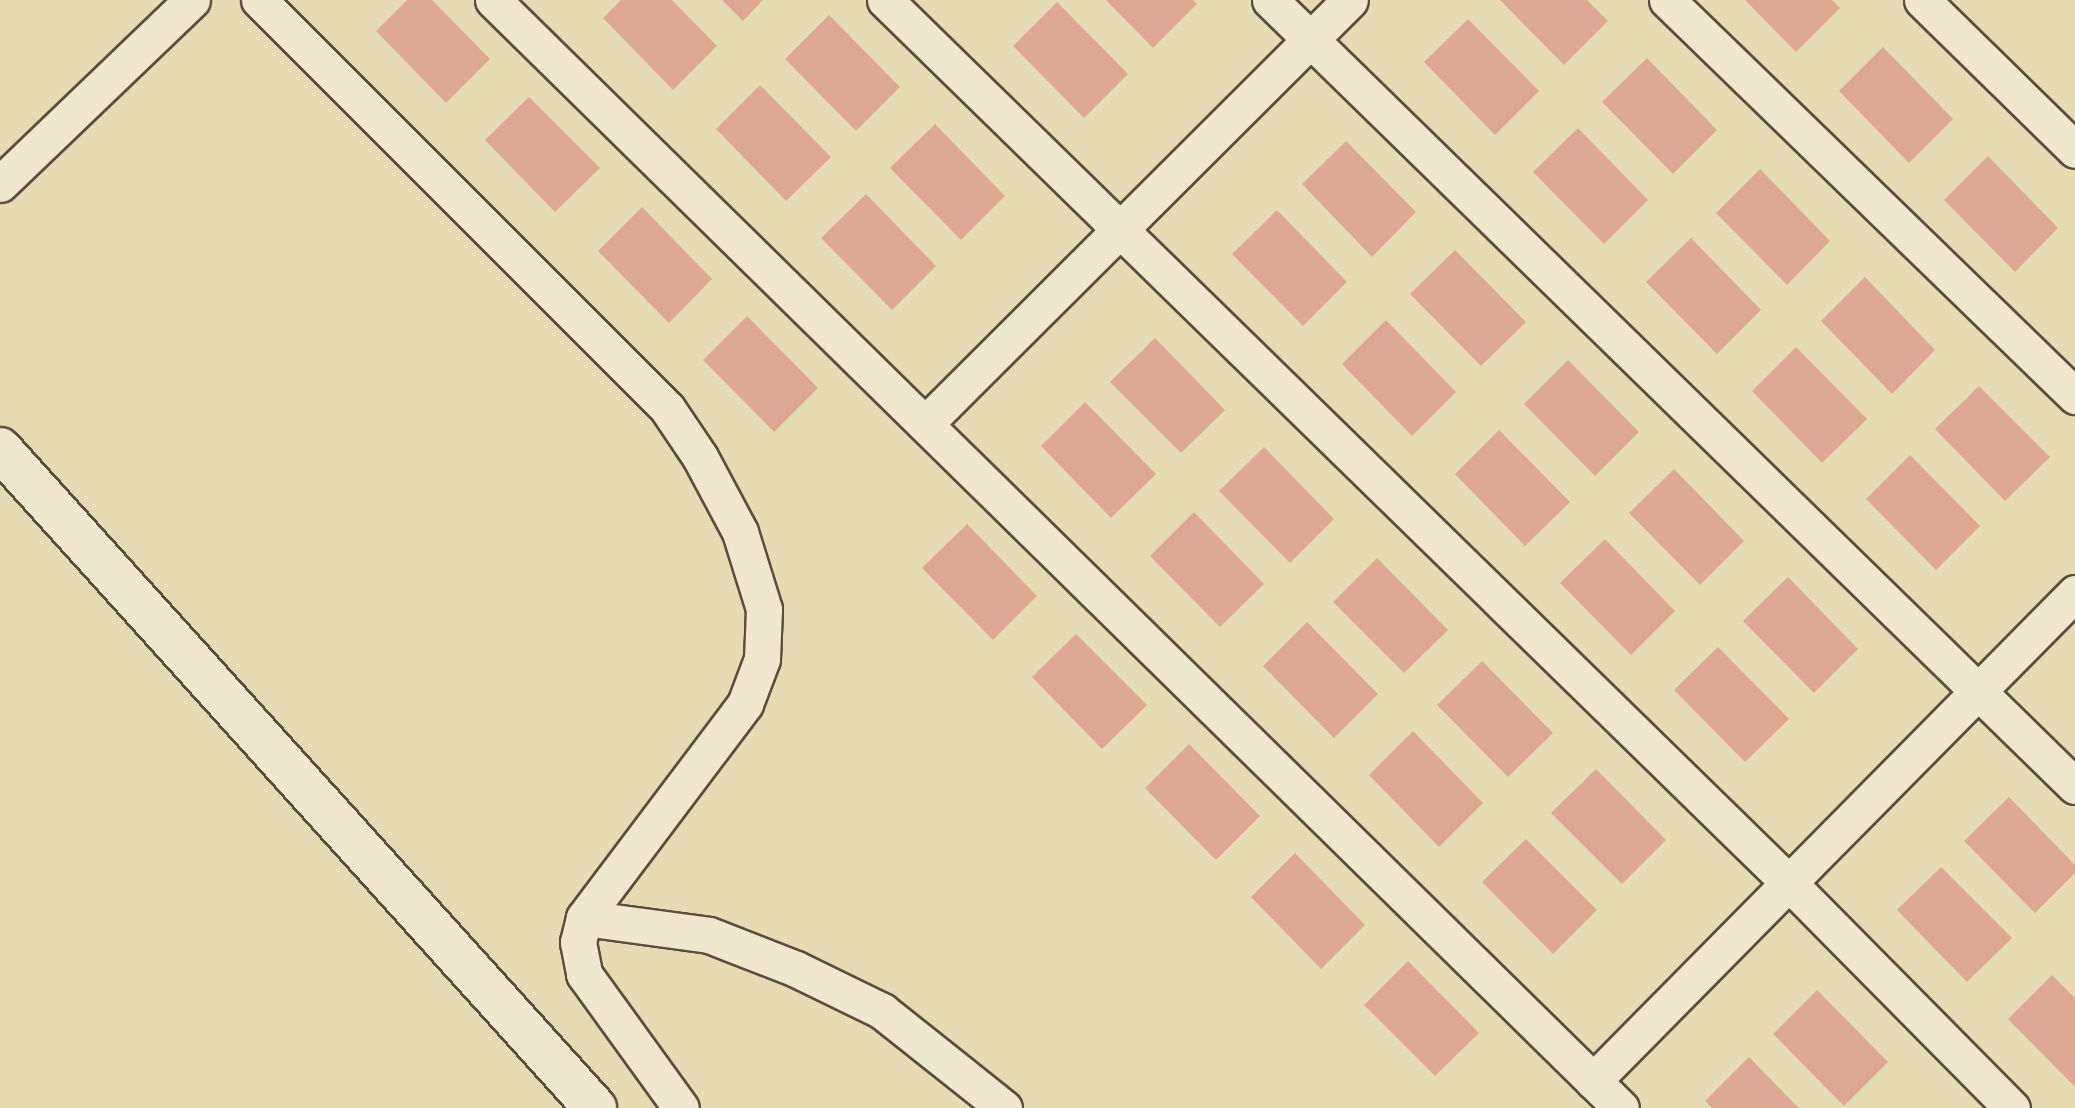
<!DOCTYPE html>
<html>
<head>
<meta charset="utf-8">
<style>
	body { margin:0 }
	#map { position:relative; width:2075px; height:1108px; overflow:hidden; background:#e7dbb3; font-family:"IM FELL English",serif }
	div>[style] { position:absolute }
	.building>* { inset:0; background:#dea994 }
	.roads { filter:drop-shadow(2px 0 #5c4d3d) drop-shadow(-2px 0 #5c4d3d) drop-shadow(0 2px #5c4d3d) drop-shadow(0 -2px #5c4d3d) }
	.minor>* { height:35px; margin:-17.5px; padding:0 17.5px; transform-origin:17.5px; border-radius:17.5px; background:#efe8ce }
	.tertiary>* { height:42px; margin:-21px; padding:0 21px; transform-origin:21px; border-radius:21px; background:#efe8ce }
	span { translate:-50% -50%; white-space:nowrap; text-align:center; line-height:1.15; -webkit-text-stroke:10px #efe8ce; paint-order:stroke }
</style>
</head>
<body>
<div id="map">
	<div class="building">
		<div style="clip-path:polygon(407px 0,432px 0,490px 59px,446px 103px,376px 31px)"></div>
		<div style="clip-path:polygon(621px 0,672px 0,717px 46px,673px 90px,603px 18px)"></div>
		<div style="clip-path:polygon(722px 0,763px 0,743px 21px)"></div>
		<div style="clip-path:polygon(1106px 0,1193px 0,1197px 4px,1153px 48px)"></div>
		<div style="clip-path:polygon(1500px 0,1587px 0,1608px 21px,1564px 65px)"></div>
		<div style="clip-path:polygon(1745px 0,1832px 0,1840px 8px,1796px 52px)"></div>
		<div style="clip-path:polygon(1057px 2px,1128px 74px,1084px 118px,1013px 46px)"></div>
		<div style="clip-path:polygon(829px 15px,900px 87px,856px 131px,785px 59px)"></div>
		<div style="clip-path:polygon(1468px 19px,1539px 91px,1495px 135px,1424px 62px)"></div>
		<div style="clip-path:polygon(1883px 47px,1953px 119px,1909px 163px,1839px 91px)"></div>
		<div style="clip-path:polygon(1647px 58px,1717px 130px,1673px 174px,1602px 102px)"></div>
		<div style="clip-path:polygon(760px 85px,831px 157px,786px 201px,716px 129px)"></div>
		<div style="clip-path:polygon(529px 97px,600px 168px,555px 212px,485px 140px)"></div>
		<div style="clip-path:polygon(935px 124px,1005px 196px,961px 240px,890px 168px)"></div>
		<div style="clip-path:polygon(1578px 128px,1648px 200px,1604px 244px,1533px 172px)"></div>
		<div style="clip-path:polygon(1346px 141px,1416px 212px,1372px 257px,1302px 184px)"></div>
		<div style="clip-path:polygon(1988px 156px,2058px 228px,2015px 272px,1944px 200px)"></div>
		<div style="clip-path:polygon(1760px 169px,1830px 241px,1787px 285px,1716px 213px)"></div>
		<div style="clip-path:polygon(866px 194px,936px 266px,892px 310px,821px 238px)"></div>
		<div style="clip-path:polygon(642px 207px,712px 279px,669px 323px,598px 251px)"></div>
		<div style="clip-path:polygon(1277px 210px,1347px 282px,1303px 326px,1232px 254px)"></div>
		<div style="clip-path:polygon(1691px 238px,1761px 310px,1717px 354px,1646px 282px)"></div>
		<div style="clip-path:polygon(1455px 250px,1526px 322px,1481px 366px,1410px 294px)"></div>
		<div style="clip-path:polygon(1865px 277px,1935px 350px,1892px 394px,1821px 321px)"></div>
		<div style="clip-path:polygon(747px 316px,818px 388px,774px 432px,703px 360px)"></div>
		<div style="clip-path:polygon(1386px 320px,1456px 392px,1412px 436px,1342px 364px)"></div>
		<div style="clip-path:polygon(1155px 338px,1225px 410px,1181px 453px,1110px 382px)"></div>
		<div style="clip-path:polygon(1796px 347px,1867px 419px,1822px 463px,1752px 391px)"></div>
		<div style="clip-path:polygon(1568px 360px,1639px 432px,1595px 476px,1524px 404px)"></div>
		<div style="clip-path:polygon(1979px 386px,2050px 457px,2005px 501px,1935px 429px)"></div>
		<div style="clip-path:polygon(1085px 402px,1156px 474px,1111px 518px,1041px 446px)"></div>
		<div style="clip-path:polygon(1499px 430px,1570px 502px,1525px 546px,1455px 474px)"></div>
		<div style="clip-path:polygon(1264px 447px,1334px 519px,1290px 563px,1219px 491px)"></div>
		<div style="clip-path:polygon(1910px 455px,1980px 526px,1936px 570px,1866px 499px)"></div>
		<div style="clip-path:polygon(1674px 469px,1744px 541px,1700px 585px,1629px 513px)"></div>
		<div style="clip-path:polygon(1194px 512px,1264px 584px,1220px 627px,1150px 556px)"></div>
		<div style="clip-path:polygon(967px 524px,1037px 596px,993px 640px,922px 568px)"></div>
		<div style="clip-path:polygon(1605px 539px,1675px 611px,1631px 655px,1560px 583px)"></div>
		<div style="clip-path:polygon(1377px 558px,1448px 630px,1404px 673px,1333px 602px)"></div>
		<div style="clip-path:polygon(1788px 577px,1858px 649px,1814px 693px,1743px 621px)"></div>
		<div style="clip-path:polygon(1307px 622px,1378px 694px,1334px 738px,1263px 666px)"></div>
		<div style="clip-path:polygon(1076px 634px,1147px 705px,1102px 749px,1032px 677px)"></div>
		<div style="clip-path:polygon(1718px 647px,1789px 719px,1745px 762px,1674px 690px)"></div>
		<div style="clip-path:polygon(1482px 661px,1553px 733px,1508px 777px,1437px 705px)"></div>
		<div style="clip-path:polygon(1413px 731px,1483px 803px,1439px 847px,1369px 775px)"></div>
		<div style="clip-path:polygon(1189px 744px,1260px 816px,1216px 860px,1145px 788px)"></div>
		<div style="clip-path:polygon(1596px 769px,1666px 840px,1622px 884px,1551px 813px)"></div>
		<div style="clip-path:polygon(2009px 797px,2075px 865px,2075px 873px,2035px 913px,1964px 841px)"></div>
		<div style="clip-path:polygon(1526px 839px,1597px 910px,1553px 954px,1482px 882px)"></div>
		<div style="clip-path:polygon(1295px 853px,1365px 925px,1321px 969px,1251px 897px)"></div>
		<div style="clip-path:polygon(1941px 867px,2012px 938px,1967px 982px,1897px 910px)"></div>
		<div style="clip-path:polygon(1408px 961px,1479px 1033px,1435px 1076px,1364px 1005px)"></div>
		<div style="clip-path:polygon(2052px 975px,2075px 998px,2075px 1087px,2008px 1019px)"></div>
		<div style="clip-path:polygon(1817px 990px,1888px 1062px,1844px 1106px,1773px 1034px)"></div>
		<div style="clip-path:polygon(1749px 1057px,1784px 1093px,1799px 1108px,1712px 1108px,1705px 1101px)"></div>
	</div>
	<div class="roads">
		<div class="minor">
			<div style="left:259px;top:0;width:577px;rotate:45deg"></div>
			<div style="left:667px;top:408px;width:59px;rotate:56deg"></div>
			<div style="left:700px;top:457px;width:85px;rotate:61.9deg"></div>
			<div style="left:740px;top:532px;width:81px;rotate:72.7deg"></div>
			<div style="left:764px;top:609px;width:50px;rotate:92.3deg"></div>
			<div style="left:762px;top:659px;width:48px;rotate:110.7deg"></div>
			<div style="left:745px;top:704px;width:268px;rotate:127deg"></div>
			<div style="left:584px;top:918px;width:25px;rotate:104deg"></div>
			<div style="left:578px;top:942px;width:33px;rotate:79deg"></div>
			<div style="left:584px;top:974px;width:165px;rotate:54.1deg"></div>
			<div style="left:493px;top:0;width:1581px;rotate:44.49deg"></div>
			<div style="left:885px;top:0;width:1264px;rotate:44.33deg"></div>
			<div style="left:1789px;top:883px;width:317px;rotate:45.3deg"></div>
			<div style="left:1270px;top:0;width:1125px;rotate:44.32deg"></div>
			<div style="left:1667px;top:0;width:569px;rotate:44.14deg"></div>
			<div style="left:1922px;top:0;width:214px;rotate:44.4deg"></div>
			<div style="left:0;top:184px;width:266px;rotate:-43.8deg"></div>
			<div style="left:925px;top:424px;width:600px;rotate:-44.93deg"></div>
			<div style="left:584px;top:918px;width:126px;rotate:7.7deg"></div>
			<div style="left:709px;top:935px;width:93px;rotate:21.3deg"></div>
			<div style="left:796px;top:969px;width:96px;rotate:26deg"></div>
			<div style="left:882px;top:1011px;width:156px;rotate:38.5deg"></div>
			<div style="left:1593px;top:1081px;width:686px;rotate:-45.35deg"></div>
		</div>
		<div class="tertiary">
			<div style="left:0;top:449px;width:888px;rotate:47.92deg"></div>
		</div>
	</div>
</div>
</body>
</html>
